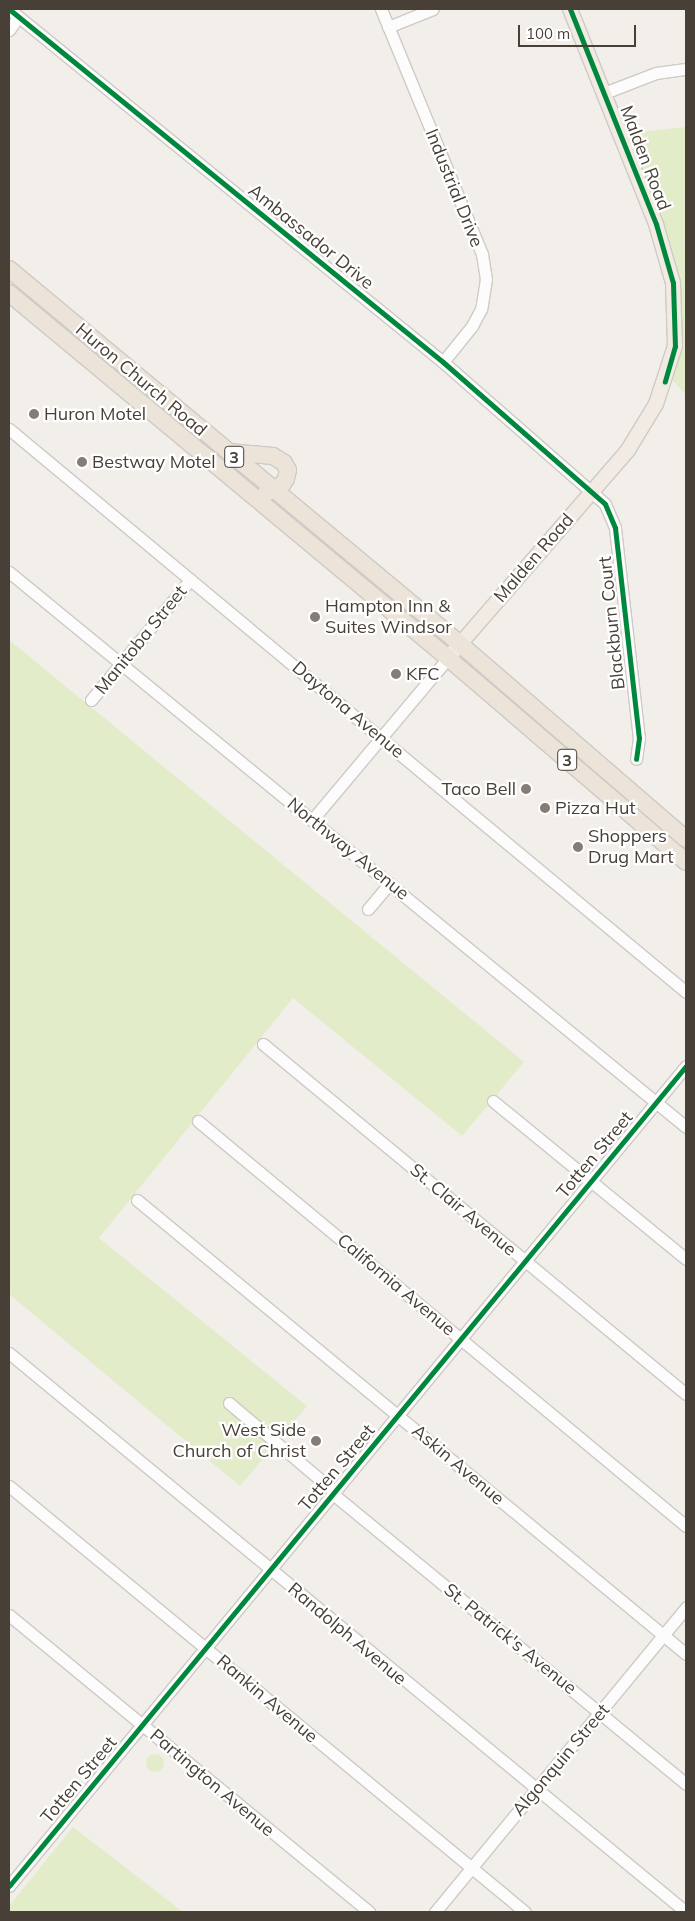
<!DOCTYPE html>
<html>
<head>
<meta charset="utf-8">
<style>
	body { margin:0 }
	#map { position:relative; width:695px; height:1921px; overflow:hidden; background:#f2eeea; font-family:Mulish,sans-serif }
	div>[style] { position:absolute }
	.green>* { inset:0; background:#e3ecc9 }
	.round { border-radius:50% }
	.roads { filter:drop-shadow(1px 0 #cecac6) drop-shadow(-1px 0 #cecac6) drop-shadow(0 1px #cecac6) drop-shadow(0 -1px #cecac6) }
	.minor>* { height:11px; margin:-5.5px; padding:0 5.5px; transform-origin:5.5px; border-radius:5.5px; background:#fdfcfc }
	.major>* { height:14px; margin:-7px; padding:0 7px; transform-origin:7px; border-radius:7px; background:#f1ebe4 }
	.highway>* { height:16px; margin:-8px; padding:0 8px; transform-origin:8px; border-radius:8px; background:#ede4d9 }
	.cycleway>* { height:5px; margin:-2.5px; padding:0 2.5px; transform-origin:2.5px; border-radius:2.5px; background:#00873e }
	.dots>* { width:14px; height:14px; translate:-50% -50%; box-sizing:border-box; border:2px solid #fff; border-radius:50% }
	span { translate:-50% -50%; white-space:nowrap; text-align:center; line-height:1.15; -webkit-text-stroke:4.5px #fff; paint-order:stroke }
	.shield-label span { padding:1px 4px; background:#fff; border:1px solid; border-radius:4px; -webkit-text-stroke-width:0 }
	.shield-label { font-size:16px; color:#483f36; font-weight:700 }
	.street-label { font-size:18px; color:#483f36 }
	.poi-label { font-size:18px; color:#483f36 }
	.left { translate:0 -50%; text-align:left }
	.right { translate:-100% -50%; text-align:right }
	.frame { position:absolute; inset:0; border:10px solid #483f36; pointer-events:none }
	.scale { position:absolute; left:518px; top:25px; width:118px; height:22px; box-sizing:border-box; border:2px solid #483f36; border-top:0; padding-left:6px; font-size:15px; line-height:18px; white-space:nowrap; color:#483f36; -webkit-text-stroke:4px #fff; paint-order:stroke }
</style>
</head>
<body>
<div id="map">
	<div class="green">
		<div style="clip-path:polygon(686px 127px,686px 395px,666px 373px,675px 295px,621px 134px)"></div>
		<div style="clip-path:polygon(9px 640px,524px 1062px,462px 1136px,293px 998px,99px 1238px,307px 1406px,240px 1486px,9px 1294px)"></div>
		<div class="round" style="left:146px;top:1754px;width:18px;height:18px"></div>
		<div style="clip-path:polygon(73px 1827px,183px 1912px,9px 1912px,9px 1906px)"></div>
	</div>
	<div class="roads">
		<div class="minor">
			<div style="left:9px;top:9px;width:559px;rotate:39.12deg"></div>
			<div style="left:443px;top:362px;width:215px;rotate:41.2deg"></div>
			<div style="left:605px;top:504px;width:26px;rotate:67deg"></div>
			<div style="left:615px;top:528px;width:211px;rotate:83.5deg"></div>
			<div style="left:639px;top:738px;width:21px;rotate:98deg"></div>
			<div style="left:381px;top:9px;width:265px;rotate:67.6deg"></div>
			<div style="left:482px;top:254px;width:25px;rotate:81deg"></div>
			<div style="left:486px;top:279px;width:30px;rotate:99deg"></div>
			<div style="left:481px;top:309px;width:19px;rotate:118deg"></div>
			<div style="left:472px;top:326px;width:46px;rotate:128.9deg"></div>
			<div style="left:388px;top:27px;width:48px;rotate:-21.8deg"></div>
			<div style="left:9px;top:30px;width:16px;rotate:-55deg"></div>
			<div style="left:604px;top:93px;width:56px;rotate:-21deg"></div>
			<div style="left:656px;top:73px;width:30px;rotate:-8deg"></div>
			<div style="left:9px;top:429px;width:881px;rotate:39.75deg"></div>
			<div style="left:9px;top:572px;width:875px;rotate:39.34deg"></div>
			<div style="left:91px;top:700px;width:156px;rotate:-50.5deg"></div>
			<div style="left:312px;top:820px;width:212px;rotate:-50deg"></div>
			<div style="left:368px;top:909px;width:33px;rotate:-50deg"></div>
			<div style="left:263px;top:1044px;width:549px;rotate:39.61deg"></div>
			<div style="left:493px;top:1101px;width:249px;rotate:39.3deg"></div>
			<div style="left:198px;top:1121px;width:634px;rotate:39.69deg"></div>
			<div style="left:137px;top:1200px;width:712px;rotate:39.59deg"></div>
			<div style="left:9px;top:1353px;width:878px;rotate:39.55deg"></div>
			<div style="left:229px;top:1403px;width:138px;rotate:40deg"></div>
			<div style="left:9px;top:1486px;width:669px;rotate:39.54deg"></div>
			<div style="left:333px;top:1494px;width:457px;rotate:39.4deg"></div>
			<div style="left:9px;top:1615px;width:467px;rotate:39.5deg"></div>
			<div style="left:9px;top:1886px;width:1063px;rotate:-50.46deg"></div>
			<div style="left:435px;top:1912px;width:395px;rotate:-50.5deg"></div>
		</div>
		<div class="major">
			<div style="left:448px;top:658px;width:275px;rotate:-49.1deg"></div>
			<div style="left:628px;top:450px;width:54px;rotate:-58.7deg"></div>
			<div style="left:656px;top:404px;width:61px;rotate:-71.9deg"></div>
			<div style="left:675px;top:346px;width:63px;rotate:-91.8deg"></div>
			<div style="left:673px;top:283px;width:61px;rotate:-106.1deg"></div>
			<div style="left:656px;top:224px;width:232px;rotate:-111.8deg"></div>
		</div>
		<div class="highway">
			<div style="left:9px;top:269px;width:587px;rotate:39.74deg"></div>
			<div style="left:460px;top:644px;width:298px;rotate:40.8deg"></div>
			<div style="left:9px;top:293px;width:571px;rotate:39.74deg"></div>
			<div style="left:448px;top:658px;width:313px;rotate:40.6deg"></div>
			<div style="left:229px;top:452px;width:44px;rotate:5.2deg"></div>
			<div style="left:273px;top:456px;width:13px;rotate:32deg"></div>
			<div style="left:284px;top:463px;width:8px;rotate:60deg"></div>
			<div style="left:288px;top:470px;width:9px;rotate:103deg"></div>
			<div style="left:286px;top:479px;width:7px;rotate:124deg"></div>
			<div style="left:282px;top:485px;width:18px;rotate:153deg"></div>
		</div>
	</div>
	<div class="cycleway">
		<div style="left:9px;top:9px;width:559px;rotate:39.12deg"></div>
		<div style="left:443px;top:362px;width:215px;rotate:41.2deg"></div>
		<div style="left:605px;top:504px;width:26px;rotate:67deg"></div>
		<div style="left:615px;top:528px;width:211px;rotate:83.5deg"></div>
		<div style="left:639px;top:738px;width:21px;rotate:98deg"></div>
		<div style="left:570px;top:9px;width:232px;rotate:68.2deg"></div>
		<div style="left:656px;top:224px;width:61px;rotate:73.9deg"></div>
		<div style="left:673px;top:283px;width:63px;rotate:88.2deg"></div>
		<div style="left:675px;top:346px;width:37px;rotate:106deg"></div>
		<div style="left:9px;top:1886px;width:1063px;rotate:-50.46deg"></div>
	</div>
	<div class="dots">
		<div style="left:34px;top:414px;background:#847c75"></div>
		<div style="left:82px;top:462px;background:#847c75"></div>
		<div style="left:315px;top:617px;background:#847c75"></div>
		<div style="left:396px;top:674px;background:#847c75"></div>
		<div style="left:526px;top:789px;background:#847c75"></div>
		<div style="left:545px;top:808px;background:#847c75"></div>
		<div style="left:578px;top:847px;background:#847c75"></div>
		<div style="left:316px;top:1441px;background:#847c75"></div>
	</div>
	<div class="shield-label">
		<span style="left:234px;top:457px">3</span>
		<span style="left:567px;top:760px">3</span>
	</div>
	<div class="street-label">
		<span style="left:645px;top:158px;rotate:69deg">Malden Road</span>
		<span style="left:454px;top:188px;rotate:68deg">Industrial Drive</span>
		<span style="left:311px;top:237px;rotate:39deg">Ambassador Drive</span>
		<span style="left:141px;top:380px;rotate:40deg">Huron Church Road</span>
		<span style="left:534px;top:558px;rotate:-49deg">Malden Road</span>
		<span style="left:612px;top:623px;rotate:-96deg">Blackburn Court</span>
		<span style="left:141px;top:640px;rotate:-51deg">Manitoba Street</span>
		<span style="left:348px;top:710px;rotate:40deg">Daytona Avenue</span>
		<span style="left:348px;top:849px;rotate:39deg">Northway Avenue</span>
		<span style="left:595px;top:1155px;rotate:-50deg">Totten Street</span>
		<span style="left:463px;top:1210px;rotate:40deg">St. Clair Avenue</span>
		<span style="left:396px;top:1285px;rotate:40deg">California Avenue</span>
		<span style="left:458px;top:1465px;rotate:40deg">Askin Avenue</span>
		<span style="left:337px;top:1468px;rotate:-50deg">Totten Street</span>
		<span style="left:347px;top:1634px;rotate:40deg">Randolph Avenue</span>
		<span style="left:510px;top:1639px;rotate:39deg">St. Patrick's Avenue</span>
		<span style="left:267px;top:1699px;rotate:40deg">Rankin Avenue</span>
		<span style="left:561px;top:1760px;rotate:-50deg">Algonquin Street</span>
		<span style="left:79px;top:1780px;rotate:-50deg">Totten Street</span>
		<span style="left:212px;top:1783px;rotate:40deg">Partington Avenue</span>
	</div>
	<div class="poi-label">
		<span class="left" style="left:44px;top:414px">Huron Motel</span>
		<span class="left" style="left:92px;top:462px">Bestway Motel</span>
		<span class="left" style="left:325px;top:617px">Hampton Inn &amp;<br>Suites Windsor</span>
		<span class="left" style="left:406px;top:674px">KFC</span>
		<span class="right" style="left:516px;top:789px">Taco Bell</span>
		<span class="left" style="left:555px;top:808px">Pizza Hut</span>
		<span class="left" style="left:588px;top:847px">Shoppers<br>Drug Mart</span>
		<span class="right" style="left:306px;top:1441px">West Side<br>Church of Christ</span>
	</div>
	<div class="frame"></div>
	<div class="scale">100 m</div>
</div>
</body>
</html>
